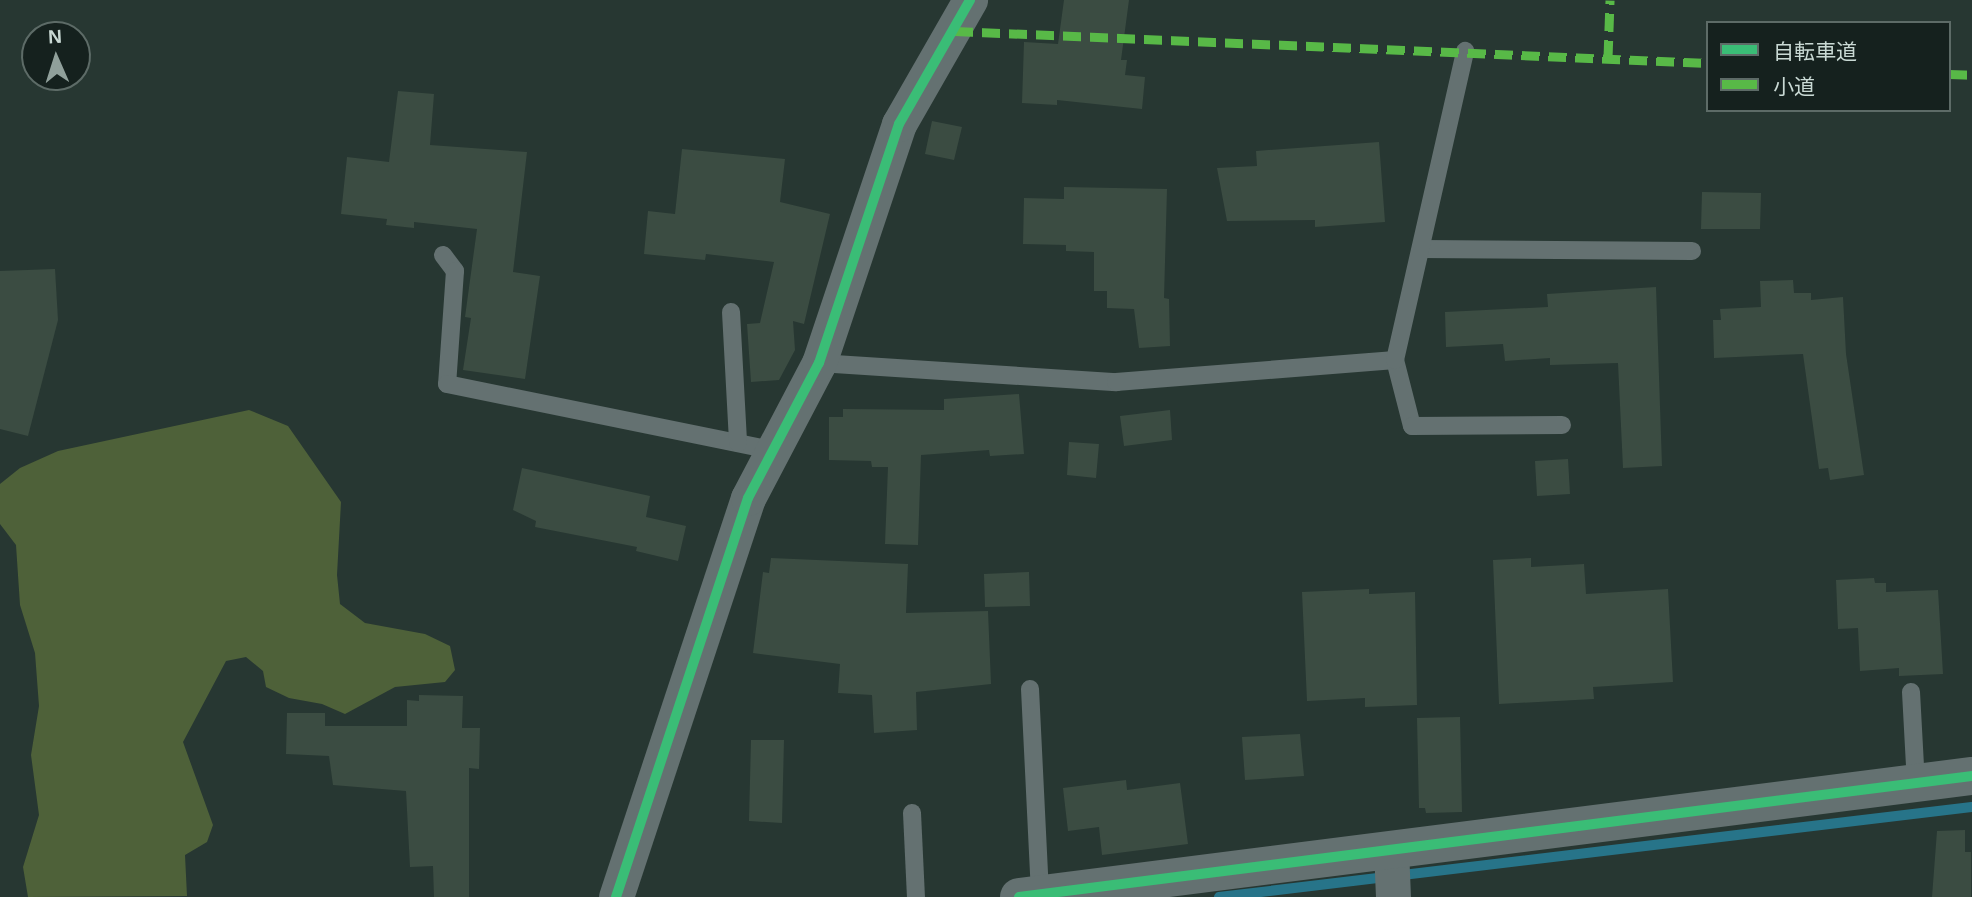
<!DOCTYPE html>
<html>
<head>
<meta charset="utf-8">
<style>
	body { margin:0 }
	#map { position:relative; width:1972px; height:897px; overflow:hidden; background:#273732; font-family:Arial,"Noto Sans JP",sans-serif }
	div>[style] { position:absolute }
	.green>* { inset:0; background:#4e6139 }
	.stream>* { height:10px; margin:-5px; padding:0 5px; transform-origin:5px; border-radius:5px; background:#277489 }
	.building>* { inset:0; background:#3b4c42 }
	.service>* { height:18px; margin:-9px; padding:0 9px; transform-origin:9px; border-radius:9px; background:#647171 }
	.minor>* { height:35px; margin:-17.5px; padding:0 17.5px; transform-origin:17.5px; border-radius:17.5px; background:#647171 }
	.tertiary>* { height:38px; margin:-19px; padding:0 19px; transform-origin:19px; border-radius:19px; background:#647171 }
	.quiet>* { height:9px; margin-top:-4.5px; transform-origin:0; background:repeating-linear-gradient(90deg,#58b947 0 18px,transparent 0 27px) }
	.cycleway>* { height:10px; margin:-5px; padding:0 5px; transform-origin:5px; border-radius:5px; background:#3abd76 }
	span { translate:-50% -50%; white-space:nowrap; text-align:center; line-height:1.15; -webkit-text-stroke:5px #15211e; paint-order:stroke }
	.legend { position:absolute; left:1706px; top:21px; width:245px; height:91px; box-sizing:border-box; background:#15211e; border:2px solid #5d6b67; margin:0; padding:9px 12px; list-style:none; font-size:21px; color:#c9d9d4 }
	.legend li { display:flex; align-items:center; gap:14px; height:35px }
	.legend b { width:35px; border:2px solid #5d6b67 }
	.north { position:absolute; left:21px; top:21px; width:70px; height:70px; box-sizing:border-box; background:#15211e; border:2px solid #5d6b67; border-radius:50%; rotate:357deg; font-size:19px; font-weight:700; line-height:28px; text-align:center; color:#c9d9d4 }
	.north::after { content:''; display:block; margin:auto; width:24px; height:32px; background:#90a09b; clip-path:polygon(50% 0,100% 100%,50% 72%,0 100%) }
</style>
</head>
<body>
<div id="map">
	<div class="green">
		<div style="clip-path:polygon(249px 410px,288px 426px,341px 502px,337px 575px,340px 604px,365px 623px,425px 634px,450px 646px,455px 670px,445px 682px,395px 687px,345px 714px,322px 704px,289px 698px,266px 687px,263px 671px,246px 657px,226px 661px,183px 742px,213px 825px,207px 842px,185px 855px,187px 896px,28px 897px,23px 867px,39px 815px,31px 755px,39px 706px,35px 653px,20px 605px,16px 545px,0 524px,0 484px,20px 468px,58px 451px)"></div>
	</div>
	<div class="stream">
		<div style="left:1219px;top:897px;width:758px;rotate:-6.82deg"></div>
	</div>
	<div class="building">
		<div style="clip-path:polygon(1064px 0,1129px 0,1121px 60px,1127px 60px,1125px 75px,1145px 77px,1142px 109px,1057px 100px,1057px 105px,1022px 103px,1024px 42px,1058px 44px)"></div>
		<div style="clip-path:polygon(398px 91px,434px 94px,430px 145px,527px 152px,513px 272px,540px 276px,525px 379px,463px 370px,471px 318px,465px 317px,477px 229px,414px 222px,414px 228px,386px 225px,387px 219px,341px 214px,347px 157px,389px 162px)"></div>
		<div style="clip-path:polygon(932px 121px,962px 127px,954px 160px,925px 154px)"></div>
		<div style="clip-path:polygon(1379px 142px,1385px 222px,1315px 227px,1315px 220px,1227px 221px,1217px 168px,1257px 166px,1256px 151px)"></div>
		<div style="clip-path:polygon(682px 149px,785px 159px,780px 202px,830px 214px,804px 324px,793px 321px,795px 350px,779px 380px,751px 382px,747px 324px,760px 323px,774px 262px,706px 254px,705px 260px,644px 254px,648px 211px,675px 214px)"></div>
		<div style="clip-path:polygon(1064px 187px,1167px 189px,1164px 298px,1169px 299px,1170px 346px,1139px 348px,1134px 309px,1107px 308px,1107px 291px,1094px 291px,1094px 252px,1066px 251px,1066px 245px,1023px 244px,1024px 198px,1064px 199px)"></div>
		<div style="clip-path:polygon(1702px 192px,1761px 193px,1760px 229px,1701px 229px)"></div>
		<div style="clip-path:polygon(55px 269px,58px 320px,28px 436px,0 429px,0 271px)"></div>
		<div style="clip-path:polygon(1793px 280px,1794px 293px,1811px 293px,1811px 300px,1843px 297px,1846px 354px,1864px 475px,1830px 480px,1828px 468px,1819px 469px,1803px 354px,1714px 358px,1713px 320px,1721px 320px,1720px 309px,1761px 307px,1760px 281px)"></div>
		<div style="clip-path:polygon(1656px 287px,1662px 466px,1623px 468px,1618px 363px,1550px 365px,1550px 358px,1505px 361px,1503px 344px,1446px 347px,1445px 312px,1548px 307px,1547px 294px)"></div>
		<div style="clip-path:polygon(1019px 394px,1024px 454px,990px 456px,989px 450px,921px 455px,918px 545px,885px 544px,888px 467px,872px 467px,871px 461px,829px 460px,829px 417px,843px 417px,843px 409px,944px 410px,944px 399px)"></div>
		<div style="clip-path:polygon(1170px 410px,1172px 440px,1124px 446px,1120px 416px)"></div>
		<div style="clip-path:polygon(1069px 442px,1099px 444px,1096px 478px,1067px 475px)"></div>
		<div style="clip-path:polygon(1568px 459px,1570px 494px,1537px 496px,1535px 461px)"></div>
		<div style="clip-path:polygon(522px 468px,650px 496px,646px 517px,686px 526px,678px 561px,636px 551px,637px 547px,535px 527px,536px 521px,513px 510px)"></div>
		<div style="clip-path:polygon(771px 558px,908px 564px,906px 613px,988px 611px,991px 684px,916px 692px,917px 730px,874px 733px,872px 695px,838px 693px,840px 664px,753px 653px,763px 572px,769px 573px)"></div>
		<div style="clip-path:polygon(1531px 558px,1531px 567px,1584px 564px,1586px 594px,1668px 589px,1673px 682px,1593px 687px,1594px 699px,1499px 704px,1493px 560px)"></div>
		<div style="clip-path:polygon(1029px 572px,1030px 606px,985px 607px,984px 574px)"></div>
		<div style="clip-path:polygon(1874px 578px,1875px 583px,1886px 583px,1886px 592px,1938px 590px,1943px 674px,1899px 676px,1899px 668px,1860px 671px,1858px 628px,1838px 629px,1836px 580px)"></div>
		<div style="clip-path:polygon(1369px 589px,1369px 594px,1415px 592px,1417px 705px,1365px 707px,1365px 698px,1307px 701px,1302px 592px)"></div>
		<div style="clip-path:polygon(419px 695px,463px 696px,462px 728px,480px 728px,479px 769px,469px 768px,469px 897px,434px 897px,433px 866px,410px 867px,406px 791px,333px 785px,329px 756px,286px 754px,287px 713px,325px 713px,325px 726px,407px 726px,407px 700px,419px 701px)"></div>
		<div style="clip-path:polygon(1460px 717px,1462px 812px,1426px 813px,1425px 808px,1419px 808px,1417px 718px)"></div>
		<div style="clip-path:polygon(1300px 734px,1304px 776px,1245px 780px,1242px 737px)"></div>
		<div style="clip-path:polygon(751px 740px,784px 740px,782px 823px,749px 821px)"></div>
		<div style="clip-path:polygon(1126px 780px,1127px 790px,1180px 783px,1188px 844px,1102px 855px,1099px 827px,1068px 831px,1063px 788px)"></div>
		<div style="clip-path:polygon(1965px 830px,1965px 852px,1971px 852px,1971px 897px,1932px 897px,1937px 831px)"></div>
	</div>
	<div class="service">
		<div style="left:1421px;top:249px;width:271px;rotate:0.4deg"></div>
		<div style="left:443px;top:255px;width:20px;rotate:53deg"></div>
		<div style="left:455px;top:271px;width:113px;rotate:94deg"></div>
		<div style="left:447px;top:384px;width:330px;rotate:11.5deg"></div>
		<div style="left:731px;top:312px;width:131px;rotate:86.9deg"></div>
		<div style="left:1395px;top:360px;width:68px;rotate:75.6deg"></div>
		<div style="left:1412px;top:426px;width:150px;rotate:-0.4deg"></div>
		<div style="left:819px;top:363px;width:298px;rotate:3.7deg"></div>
		<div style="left:1116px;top:382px;width:280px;rotate:-4.5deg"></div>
		<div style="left:1395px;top:360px;width:317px;rotate:-77.2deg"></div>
		<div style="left:1030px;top:689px;width:205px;rotate:87.2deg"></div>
		<div style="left:1911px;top:692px;width:92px;rotate:86.9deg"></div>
		<div style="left:912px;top:813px;width:84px;rotate:87.3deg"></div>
	</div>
	<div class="minor">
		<div style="left:1391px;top:849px;width:48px;rotate:87.6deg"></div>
		<div style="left:616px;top:897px;width:420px;rotate:-71.7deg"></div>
		<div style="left:748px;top:498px;width:153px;rotate:-62.3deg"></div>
		<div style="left:819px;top:363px;width:252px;rotate:-71.5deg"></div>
		<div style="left:899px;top:124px;width:143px;rotate:-60.2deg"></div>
	</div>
	<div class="tertiary">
		<div style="left:1019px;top:897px;width:961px;rotate:-7.24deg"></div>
	</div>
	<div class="quiet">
		<div style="left:955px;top:31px;width:754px;rotate:2.43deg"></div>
		<div style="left:1608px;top:58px;width:58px;rotate:-88deg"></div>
		<div style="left:1949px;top:74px;width:23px;rotate:2deg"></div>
	</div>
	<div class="cycleway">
		<div style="left:616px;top:897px;width:420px;rotate:-71.7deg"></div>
		<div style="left:748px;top:498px;width:153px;rotate:-62.3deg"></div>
		<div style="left:819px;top:363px;width:252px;rotate:-71.5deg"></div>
		<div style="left:899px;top:124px;width:143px;rotate:-60.2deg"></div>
		<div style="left:1019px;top:897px;width:961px;rotate:-7.24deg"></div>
	</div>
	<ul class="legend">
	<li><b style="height:9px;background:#3abd76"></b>自転車道</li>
	<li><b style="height:9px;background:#58b947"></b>小道</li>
	</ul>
	<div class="north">N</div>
</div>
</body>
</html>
